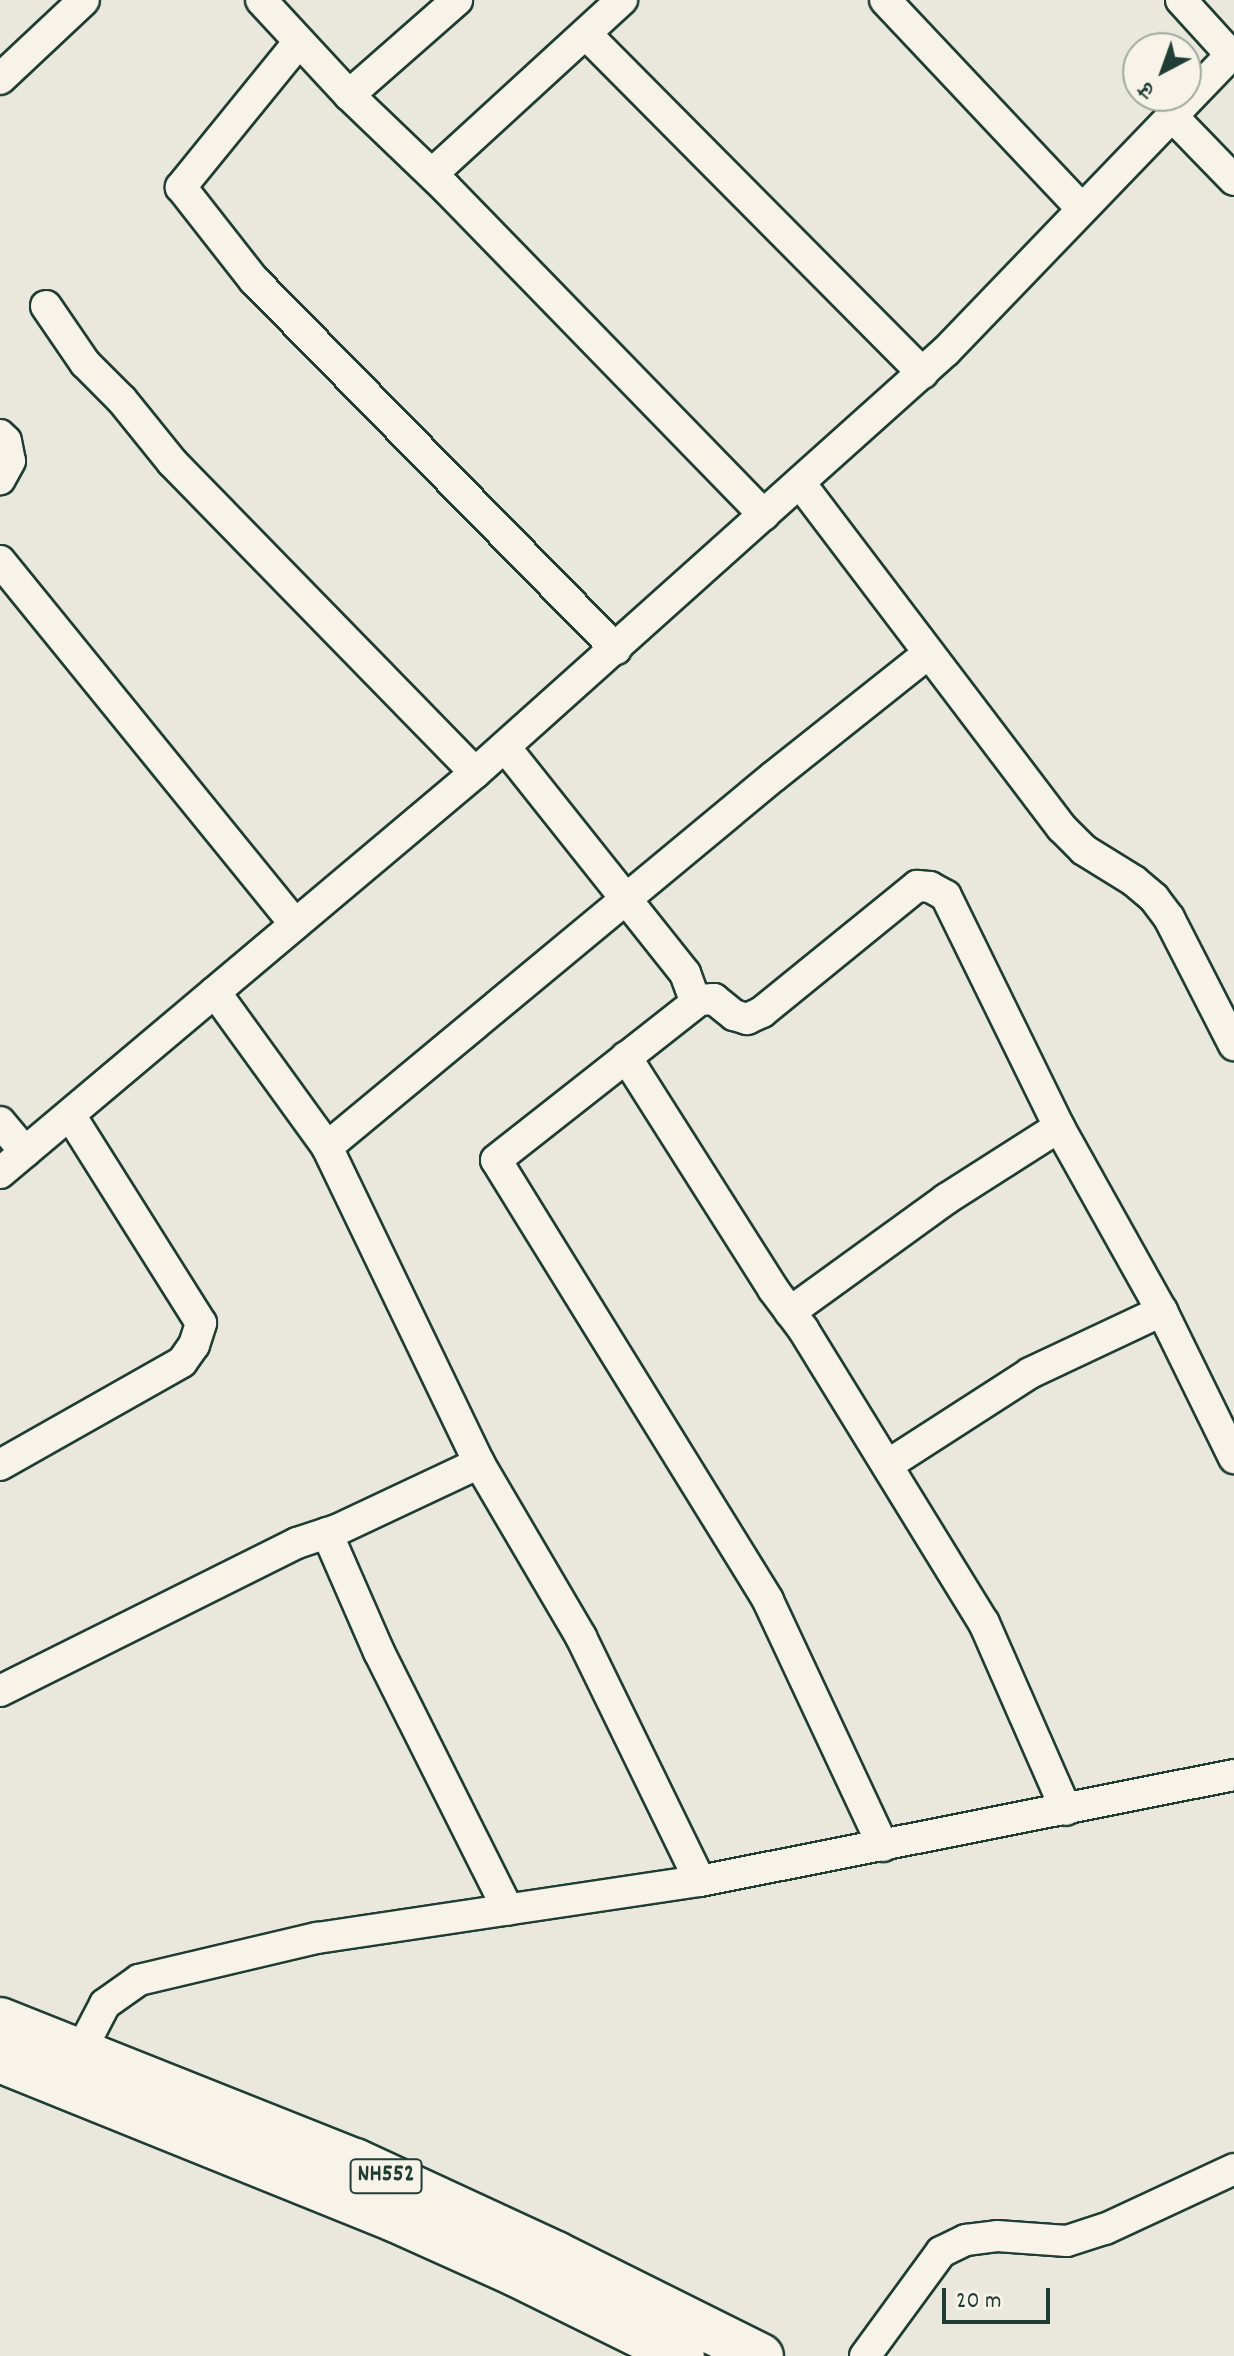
<!DOCTYPE html>
<html>
<head>
<meta charset="utf-8">
<style>
	body { margin:0 }
	#map { position:relative; width:1234px; height:2356px; overflow:hidden; background:#eae8dd; font-family:Dekko,"Playpen Sans Deva",sans-serif }
	div>[style] { position:absolute }
	.roads { filter:drop-shadow(2px 0 #1f3d34) drop-shadow(-2px 0 #1f3d34) drop-shadow(0 2px #1f3d34) drop-shadow(0 -2px #1f3d34) }
	.street>* { height:30px; margin:-15px; padding:0 15px; transform-origin:15px; border-radius:15px; background:#f7f3e8 }
	.highway>* { height:44px; margin:-22px; padding:0 22px; transform-origin:22px; border-radius:22px; background:#f7f3e8 }
	span { translate:-50% -50%; white-space:nowrap; text-align:center; line-height:1.15; -webkit-text-stroke:6px #f7f3e8; paint-order:stroke }
	.shield-label span { padding:2px 6px; background:#f7f3e8; border:2px solid; border-radius:6px; -webkit-text-stroke-width:0 }
	.shield-label { font-size:24px; color:#1f3d34; font-weight:700 }
	.north { position:absolute; left:1122px; top:32px; width:80px; height:80px; box-sizing:border-box; background:#f7f3e8; border:2px solid #a1aaa0; border-radius:50%; rotate:221deg; font-size:22px; font-weight:700; line-height:32px; text-align:center; color:#1f3d34 }
	.north::after { content:''; display:block; margin:auto; width:28px; height:36px; background:#1f3d34; clip-path:polygon(50% 0,100% 100%,50% 72%,0 100%) }
	.scale { position:absolute; left:942px; top:2288px; width:108px; height:36px; box-sizing:border-box; border:4px solid #1f3d34; border-top:0; padding-left:10px; font-size:24px; line-height:28px; white-space:nowrap; color:#1f3d34; -webkit-text-stroke:6px #f7f3e8; paint-order:stroke }
</style>
</head>
<body>
<div id="map">
	<div class="roads">
		<div class="street">
			<div style="left:261px;top:0;width:129px;rotate:47.2deg"></div>
			<div style="left:349px;top:95px;width:134px;rotate:43.8deg"></div>
			<div style="left:446px;top:188px;width:456px;rotate:45.8deg"></div>
			<div style="left:885px;top:0;width:287px;rotate:46.7deg"></div>
			<div style="left:1181px;top:0;width:74px;rotate:47.7deg"></div>
			<div style="left:586px;top:34px;width:478px;rotate:45.2deg"></div>
			<div style="left:298px;top:43px;width:186px;rotate:129.1deg"></div>
			<div style="left:181px;top:187px;width:118px;rotate:51.9deg"></div>
			<div style="left:254px;top:280px;width:517px;rotate:45.55deg"></div>
			<div style="left:0;top:79px;width:115px;rotate:-43.2deg"></div>
			<div style="left:349px;top:95px;width:144px;rotate:-41.3deg"></div>
			<div style="left:1172px;top:116px;width:89px;rotate:45.9deg"></div>
			<div style="left:432px;top:174px;width:258px;rotate:-42.5deg"></div>
			<div style="left:46px;top:306px;width:69px;rotate:55.6deg"></div>
			<div style="left:85px;top:363px;width:52px;rotate:45deg"></div>
			<div style="left:122px;top:400px;width:80px;rotate:51.1deg"></div>
			<div style="left:172px;top:462px;width:434px;rotate:45.7deg"></div>
			<div style="left:0;top:435px;width:8px;rotate:45deg"></div>
			<div style="left:6px;top:441px;width:20px;rotate:79deg"></div>
			<div style="left:10px;top:461px;width:21px;rotate:119deg"></div>
			<div style="left:800px;top:483px;width:433px;rotate:52.8deg"></div>
			<div style="left:1062px;top:828px;width:31px;rotate:45deg"></div>
			<div style="left:1084px;top:850px;width:59px;rotate:31.8deg"></div>
			<div style="left:1134px;top:881px;width:26px;rotate:40deg"></div>
			<div style="left:1154px;top:898px;width:25px;rotate:53deg"></div>
			<div style="left:1169px;top:918px;width:143px;rotate:62.9deg"></div>
			<div style="left:0;top:561px;width:468px;rotate:50.9deg"></div>
			<div style="left:505px;top:747px;width:289px;rotate:51.5deg"></div>
			<div style="left:685px;top:973px;width:23px;rotate:70deg"></div>
			<div style="left:693px;top:995px;width:8px;rotate:40deg"></div>
			<div style="left:215px;top:992px;width:191px;rotate:54.1deg"></div>
			<div style="left:327px;top:1147px;width:351px;rotate:64.3deg"></div>
			<div style="left:479px;top:1463px;width:202px;rotate:59.6deg"></div>
			<div style="left:581px;top:1637px;width:271px;rotate:64deg"></div>
			<div style="left:626px;top:1057px;width:275px;rotate:57.6deg"></div>
			<div style="left:773px;top:1289px;width:50px;rotate:53.1deg"></div>
			<div style="left:803px;top:1329px;width:345px;rotate:58.4deg"></div>
			<div style="left:984px;top:1623px;width:204px;rotate:66.3deg"></div>
			<div style="left:0;top:1122px;width:39px;rotate:50deg"></div>
			<div style="left:327px;top:1147px;width:579px;rotate:-39.68deg"></div>
			<div style="left:773px;top:777px;width:199px;rotate:-38.5deg"></div>
			<div style="left:0;top:1173px;width:621px;rotate:-40.1deg"></div>
			<div style="left:475px;top:773px;width:632px;rotate:-41.86deg"></div>
			<div style="left:946px;top:351px;width:415px;rotate:-46.1deg"></div>
			<div style="left:790px;top:1312px;width:193px;rotate:-35.9deg"></div>
			<div style="left:946px;top:1199px;width:134px;rotate:-32.5deg"></div>
			<div style="left:889px;top:1464px;width:168px;rotate:-32.8deg"></div>
			<div style="left:1030px;top:1373px;width:146px;rotate:-25.2deg"></div>
			<div style="left:0;top:1465px;width:209px;rotate:-29.5deg"></div>
			<div style="left:182px;top:1362px;width:21px;rotate:-55deg"></div>
			<div style="left:194px;top:1345px;width:23px;rotate:-72deg"></div>
			<div style="left:201px;top:1323px;width:246px;rotate:-122.2deg"></div>
			<div style="left:327px;top:1533px;width:130px;rotate:66.4deg"></div>
			<div style="left:379px;top:1652px;width:288px;rotate:63.4deg"></div>
			<div style="left:0;top:1691px;width:332px;rotate:-26.5deg"></div>
			<div style="left:297px;top:1543px;width:44px;rotate:-18.4deg"></div>
			<div style="left:339px;top:1529px;width:155px;rotate:-25.2deg"></div>
			<div style="left:883px;top:1846px;width:272px;rotate:-115.1deg"></div>
			<div style="left:768px;top:1600px;width:517px;rotate:-121.72deg"></div>
			<div style="left:496px;top:1160px;width:258px;rotate:-38.2deg"></div>
			<div style="left:699px;top:1000px;width:15px;rotate:-4deg"></div>
			<div style="left:714px;top:999px;width:26px;rotate:39deg"></div>
			<div style="left:734px;top:1015px;width:14px;rotate:17deg"></div>
			<div style="left:747px;top:1019px;width:17px;rotate:-25deg"></div>
			<div style="left:762px;top:1012px;width:200px;rotate:-39.1deg"></div>
			<div style="left:917px;top:886px;width:13px;rotate:4deg"></div>
			<div style="left:930px;top:887px;width:18px;rotate:29deg"></div>
			<div style="left:946px;top:896px;width:257px;rotate:63.9deg"></div>
			<div style="left:1059px;top:1127px;width:211px;rotate:60.8deg"></div>
			<div style="left:1162px;top:1311px;width:164px;rotate:63.9deg"></div>
			<div style="left:80px;top:2052px;width:54px;rotate:-62.5deg"></div>
			<div style="left:105px;top:2004px;width:42px;rotate:-35.2deg"></div>
			<div style="left:139px;top:1980px;width:183px;rotate:-13.3deg"></div>
			<div style="left:317px;top:1938px;width:387px;rotate:-8.5deg"></div>
			<div style="left:700px;top:1881px;width:544px;rotate:-11.23deg"></div>
			<div style="left:865px;top:2356px;width:129px;rotate:-53.8deg"></div>
			<div style="left:941px;top:2252px;width:28px;rotate:-26deg"></div>
			<div style="left:966px;top:2240px;width:31px;rotate:-7deg"></div>
			<div style="left:997px;top:2236px;width:70px;rotate:4.1deg"></div>
			<div style="left:1067px;top:2241px;width:40px;rotate:-18deg"></div>
			<div style="left:1105px;top:2229px;width:142px;rotate:-24.9deg"></div>
		</div>
		<div class="highway">
			<div style="left:0;top:2020px;width:382px;rotate:21.7deg"></div>
			<div style="left:355px;top:2161px;width:221px;rotate:24.8deg"></div>
			<div style="left:556px;top:2254px;width:229px;rotate:26.5deg"></div>
			<div style="left:0;top:2060px;width:427px;rotate:22deg"></div>
			<div style="left:396px;top:2220px;width:132px;rotate:24.2deg"></div>
			<div style="left:516px;top:2274px;width:185px;rotate:26.3deg"></div>
		</div>
	</div>
	<div class="shield-label">
		<span style="left:386px;top:2176px">NH552</span>
	</div>
	<div class="north">उ</div>
	<div class="scale">20 m</div>
</div>
</body>
</html>
